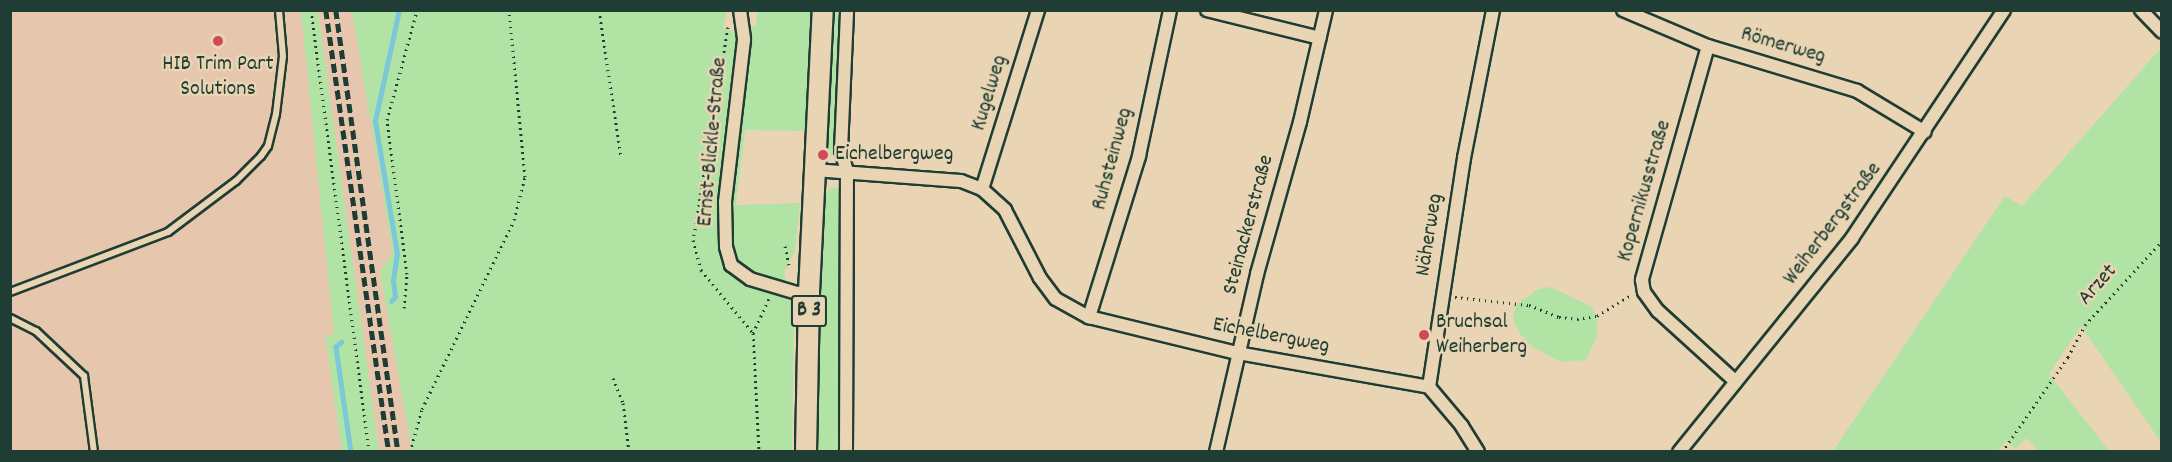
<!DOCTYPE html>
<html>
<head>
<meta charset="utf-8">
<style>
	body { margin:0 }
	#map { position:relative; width:2172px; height:462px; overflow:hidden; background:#e9d5b3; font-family:Dekko,sans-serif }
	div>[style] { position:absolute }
	.built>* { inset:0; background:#e6c6ad }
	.green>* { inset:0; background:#b1e3a4 }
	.stream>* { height:4.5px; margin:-2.25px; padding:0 2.25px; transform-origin:2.25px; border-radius:2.25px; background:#7ac8d8 }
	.path>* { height:3px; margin-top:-1.5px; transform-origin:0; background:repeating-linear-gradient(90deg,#1f3d34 0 1.5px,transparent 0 6px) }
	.roads { filter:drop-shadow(2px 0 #1f3d34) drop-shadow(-2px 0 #1f3d34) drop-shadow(0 2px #1f3d34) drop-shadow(0 -2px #1f3d34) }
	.lane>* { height:6px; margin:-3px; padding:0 3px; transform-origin:3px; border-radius:3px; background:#e9d5b3 }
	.street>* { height:12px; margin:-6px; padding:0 6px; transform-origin:6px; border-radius:6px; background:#e9d5b3 }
	.primary>* { height:20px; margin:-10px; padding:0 10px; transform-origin:10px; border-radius:10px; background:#e9d5b3 }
	.rail>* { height:4.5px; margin-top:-2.25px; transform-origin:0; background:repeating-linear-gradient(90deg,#1f3d34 0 9px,transparent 0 13.5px) }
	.dots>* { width:16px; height:16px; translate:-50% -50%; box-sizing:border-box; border:3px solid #e9d5b3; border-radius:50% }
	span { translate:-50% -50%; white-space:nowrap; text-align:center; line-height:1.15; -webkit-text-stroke:5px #e9d5b3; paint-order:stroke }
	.shield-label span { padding:2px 4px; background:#e9d5b3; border:2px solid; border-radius:4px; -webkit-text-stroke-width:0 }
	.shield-label { font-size:21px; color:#1f3d34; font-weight:700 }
	.street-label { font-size:22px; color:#1f3d34 }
	.poi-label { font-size:22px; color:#1f3d34 }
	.left { translate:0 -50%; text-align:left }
	.frame { position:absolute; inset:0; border:12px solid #1f3d34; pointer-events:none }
</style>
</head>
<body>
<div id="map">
	<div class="built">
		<div style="clip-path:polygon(10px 11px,301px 11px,334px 335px,325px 336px,342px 451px,11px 451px)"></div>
		<div style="clip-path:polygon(318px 11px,352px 11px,394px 253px,380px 272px,412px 451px,379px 451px)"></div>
	</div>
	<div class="green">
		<div style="clip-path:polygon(301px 11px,318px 11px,379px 451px,342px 451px,325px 336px,334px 334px)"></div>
		<div style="clip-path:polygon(352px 11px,727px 11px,723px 27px,734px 32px,756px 26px,757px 11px,811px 11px,805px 131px,745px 130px,736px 205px,800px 203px,795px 251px,784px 272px,794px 317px,792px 451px,412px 451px,380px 272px,393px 253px)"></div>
		<div style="clip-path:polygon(831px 11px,845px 11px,837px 154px,833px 156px,825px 151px)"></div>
		<div style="clip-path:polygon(2161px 48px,2161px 442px,2081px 326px,2049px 374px,2109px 451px,2039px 451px,2026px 438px,2016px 449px,2006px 441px,1998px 451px,1833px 451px,2005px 196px,2022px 206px)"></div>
		<div style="clip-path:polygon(830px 188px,840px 188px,840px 451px,815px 452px,823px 197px)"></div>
		<div style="clip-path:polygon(1551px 287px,1590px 306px,1597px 316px,1597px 336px,1586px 360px,1561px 362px,1533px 347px,1520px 334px,1513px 319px,1516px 305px,1538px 289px)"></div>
	</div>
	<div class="stream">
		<div style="left:391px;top:301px;width:6px;rotate:-45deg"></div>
		<div style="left:395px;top:297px;width:16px;rotate:-97deg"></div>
		<div style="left:393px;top:281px;width:27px;rotate:-82deg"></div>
		<div style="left:397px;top:254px;width:135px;rotate:-99.4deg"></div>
		<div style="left:375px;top:121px;width:114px;rotate:-77.8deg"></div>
		<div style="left:342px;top:342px;width:8px;rotate:140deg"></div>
		<div style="left:336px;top:347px;width:106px;rotate:81.9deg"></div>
	</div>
	<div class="path">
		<div style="left:311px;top:10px;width:446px;rotate:82.5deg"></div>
		<div style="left:599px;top:10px;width:149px;rotate:81.5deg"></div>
		<div style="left:728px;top:27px;width:216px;rotate:99.3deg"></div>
		<div style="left:693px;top:240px;width:31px;rotate:75deg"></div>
		<div style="left:701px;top:270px;width:82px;rotate:50.5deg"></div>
		<div style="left:753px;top:333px;width:119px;rotate:87.1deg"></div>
		<div style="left:785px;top:246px;width:19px;rotate:78deg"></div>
		<div style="left:1455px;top:297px;width:74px;rotate:6.2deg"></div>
		<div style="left:1529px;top:305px;width:32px;rotate:22deg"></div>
		<div style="left:1559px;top:317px;width:18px;rotate:6deg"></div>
		<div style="left:1577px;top:319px;width:20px;rotate:-9deg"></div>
		<div style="left:1597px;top:316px;width:40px;rotate:-32deg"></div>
		<div style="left:404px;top:308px;width:34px;rotate:-85deg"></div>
		<div style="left:407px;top:274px;width:155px;rotate:-97.4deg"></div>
		<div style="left:387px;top:120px;width:114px;rotate:-74.7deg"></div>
		<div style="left:753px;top:333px;width:40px;rotate:-65deg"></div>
		<div style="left:613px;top:378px;width:27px;rotate:68deg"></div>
		<div style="left:623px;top:403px;width:49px;rotate:83deg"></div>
		<div style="left:410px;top:452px;width:45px;rotate:-74.4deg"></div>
		<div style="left:422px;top:409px;width:210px;rotate:-64deg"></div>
		<div style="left:514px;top:220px;width:44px;rotate:-75.7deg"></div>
		<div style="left:525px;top:177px;width:168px;rotate:-95.5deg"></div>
		<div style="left:2002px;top:452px;width:116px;rotate:-55.2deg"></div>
		<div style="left:2068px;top:357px;width:36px;rotate:-62deg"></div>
		<div style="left:2085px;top:325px;width:114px;rotate:-47.5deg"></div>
	</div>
	<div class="roads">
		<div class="lane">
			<div style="left:10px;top:292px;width:169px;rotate:-20.8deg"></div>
			<div style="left:168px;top:232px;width:85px;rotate:-36.9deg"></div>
			<div style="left:236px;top:181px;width:35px;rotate:-45deg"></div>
			<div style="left:261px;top:156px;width:12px;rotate:-55deg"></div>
			<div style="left:268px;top:146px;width:33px;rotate:-76deg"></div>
			<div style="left:276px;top:114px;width:58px;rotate:-83.1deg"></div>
			<div style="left:283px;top:56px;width:46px;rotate:-95deg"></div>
			<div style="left:10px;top:318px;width:29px;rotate:27deg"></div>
			<div style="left:36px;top:331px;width:66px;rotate:43.2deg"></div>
			<div style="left:84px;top:376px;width:77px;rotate:82.5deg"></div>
		</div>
		<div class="street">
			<div style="left:740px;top:10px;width:30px;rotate:82deg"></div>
			<div style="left:744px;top:40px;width:163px;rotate:96.7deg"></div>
			<div style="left:725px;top:202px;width:45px;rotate:88.7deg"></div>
			<div style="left:726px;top:247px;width:19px;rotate:74deg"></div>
			<div style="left:731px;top:265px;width:24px;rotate:36deg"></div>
			<div style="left:750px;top:279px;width:49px;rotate:16.6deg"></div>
			<div style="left:797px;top:293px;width:12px;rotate:-5deg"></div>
			<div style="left:1207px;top:10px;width:116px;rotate:13.9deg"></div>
			<div style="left:1623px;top:10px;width:92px;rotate:23deg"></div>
			<div style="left:1708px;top:46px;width:156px;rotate:16.8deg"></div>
			<div style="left:1857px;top:91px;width:79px;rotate:31.1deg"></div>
			<div style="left:2141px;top:10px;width:30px;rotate:46deg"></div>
			<div style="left:1708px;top:46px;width:243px;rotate:105.8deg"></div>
			<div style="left:1642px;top:280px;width:12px;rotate:81deg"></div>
			<div style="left:1644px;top:292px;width:24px;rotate:54deg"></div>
			<div style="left:1658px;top:311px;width:105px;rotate:42.3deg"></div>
			<div style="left:814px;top:170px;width:147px;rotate:4.3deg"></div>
			<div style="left:961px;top:181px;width:22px;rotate:21deg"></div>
			<div style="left:982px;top:189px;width:31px;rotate:42deg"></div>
			<div style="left:1005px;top:210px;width:76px;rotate:62.8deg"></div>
			<div style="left:1040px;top:278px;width:26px;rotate:53deg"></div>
			<div style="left:1056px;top:299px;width:38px;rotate:29deg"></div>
			<div style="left:1089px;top:317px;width:152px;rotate:13.7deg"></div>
			<div style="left:1237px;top:353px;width:195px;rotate:10deg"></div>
			<div style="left:982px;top:189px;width:188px;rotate:-72.6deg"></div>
			<div style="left:1089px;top:317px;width:169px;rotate:-72.7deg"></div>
			<div style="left:1139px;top:156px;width:149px;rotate:-78deg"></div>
			<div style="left:846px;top:452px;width:280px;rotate:-89.8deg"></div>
			<div style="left:847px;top:172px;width:23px;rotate:-105deg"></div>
			<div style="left:841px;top:150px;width:140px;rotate:-87.5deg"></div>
			<div style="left:1216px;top:452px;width:183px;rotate:-77deg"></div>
			<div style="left:1257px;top:274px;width:158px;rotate:-74.2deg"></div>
			<div style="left:1300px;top:122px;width:115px;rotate:-76.9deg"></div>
			<div style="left:1478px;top:452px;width:31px;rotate:-122deg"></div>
			<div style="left:1462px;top:426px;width:51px;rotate:-130.2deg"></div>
			<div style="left:1429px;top:387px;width:232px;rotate:-81.3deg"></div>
			<div style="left:1464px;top:158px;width:151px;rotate:-78.9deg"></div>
			<div style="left:1679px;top:452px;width:275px;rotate:-51deg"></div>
			<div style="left:1852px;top:238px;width:274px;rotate:-56.3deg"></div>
		</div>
		<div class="primary">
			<div style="left:806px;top:452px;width:160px;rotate:-88.9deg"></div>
			<div style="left:809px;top:292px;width:282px;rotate:-87.2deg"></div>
		</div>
	</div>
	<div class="rail">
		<div style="left:326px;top:10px;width:446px;rotate:81.9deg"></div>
		<div style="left:336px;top:10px;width:446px;rotate:82deg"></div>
	</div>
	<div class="dots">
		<div style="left:218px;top:41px;background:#d1495b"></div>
		<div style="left:823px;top:155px;background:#d1495b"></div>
		<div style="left:1424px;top:335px;background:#d1495b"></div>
	</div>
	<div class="shield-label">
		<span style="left:809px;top:311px">B 3</span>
	</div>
	<div class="street-label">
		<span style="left:1783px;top:46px;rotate:16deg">Römerweg</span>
		<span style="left:990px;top:93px;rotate:-73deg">Kugelweg</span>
		<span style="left:713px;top:142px;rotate:-85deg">Ernst-Blickle-Straße</span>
		<span style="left:1113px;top:159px;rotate:-75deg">Ruhsteinweg</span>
		<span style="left:1645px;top:191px;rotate:-74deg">Kopernikusstraße</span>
		<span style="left:1833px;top:224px;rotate:-53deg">Weiherbergstraße</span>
		<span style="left:1249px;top:225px;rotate:-75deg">Steinackerstraße</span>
		<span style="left:1430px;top:235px;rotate:-81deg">Näherweg</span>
		<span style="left:2098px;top:285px;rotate:-48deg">Arzet</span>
		<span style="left:1271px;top:336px;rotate:11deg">Eichelbergweg</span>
	</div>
	<div class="poi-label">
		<span style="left:218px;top:77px">HIB Trim Part<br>Solutions</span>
		<span class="left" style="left:835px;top:155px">Eichelbergweg</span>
		<span class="left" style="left:1436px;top:335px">Bruchsal<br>Weiherberg</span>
	</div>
	<div class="frame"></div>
</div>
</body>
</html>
